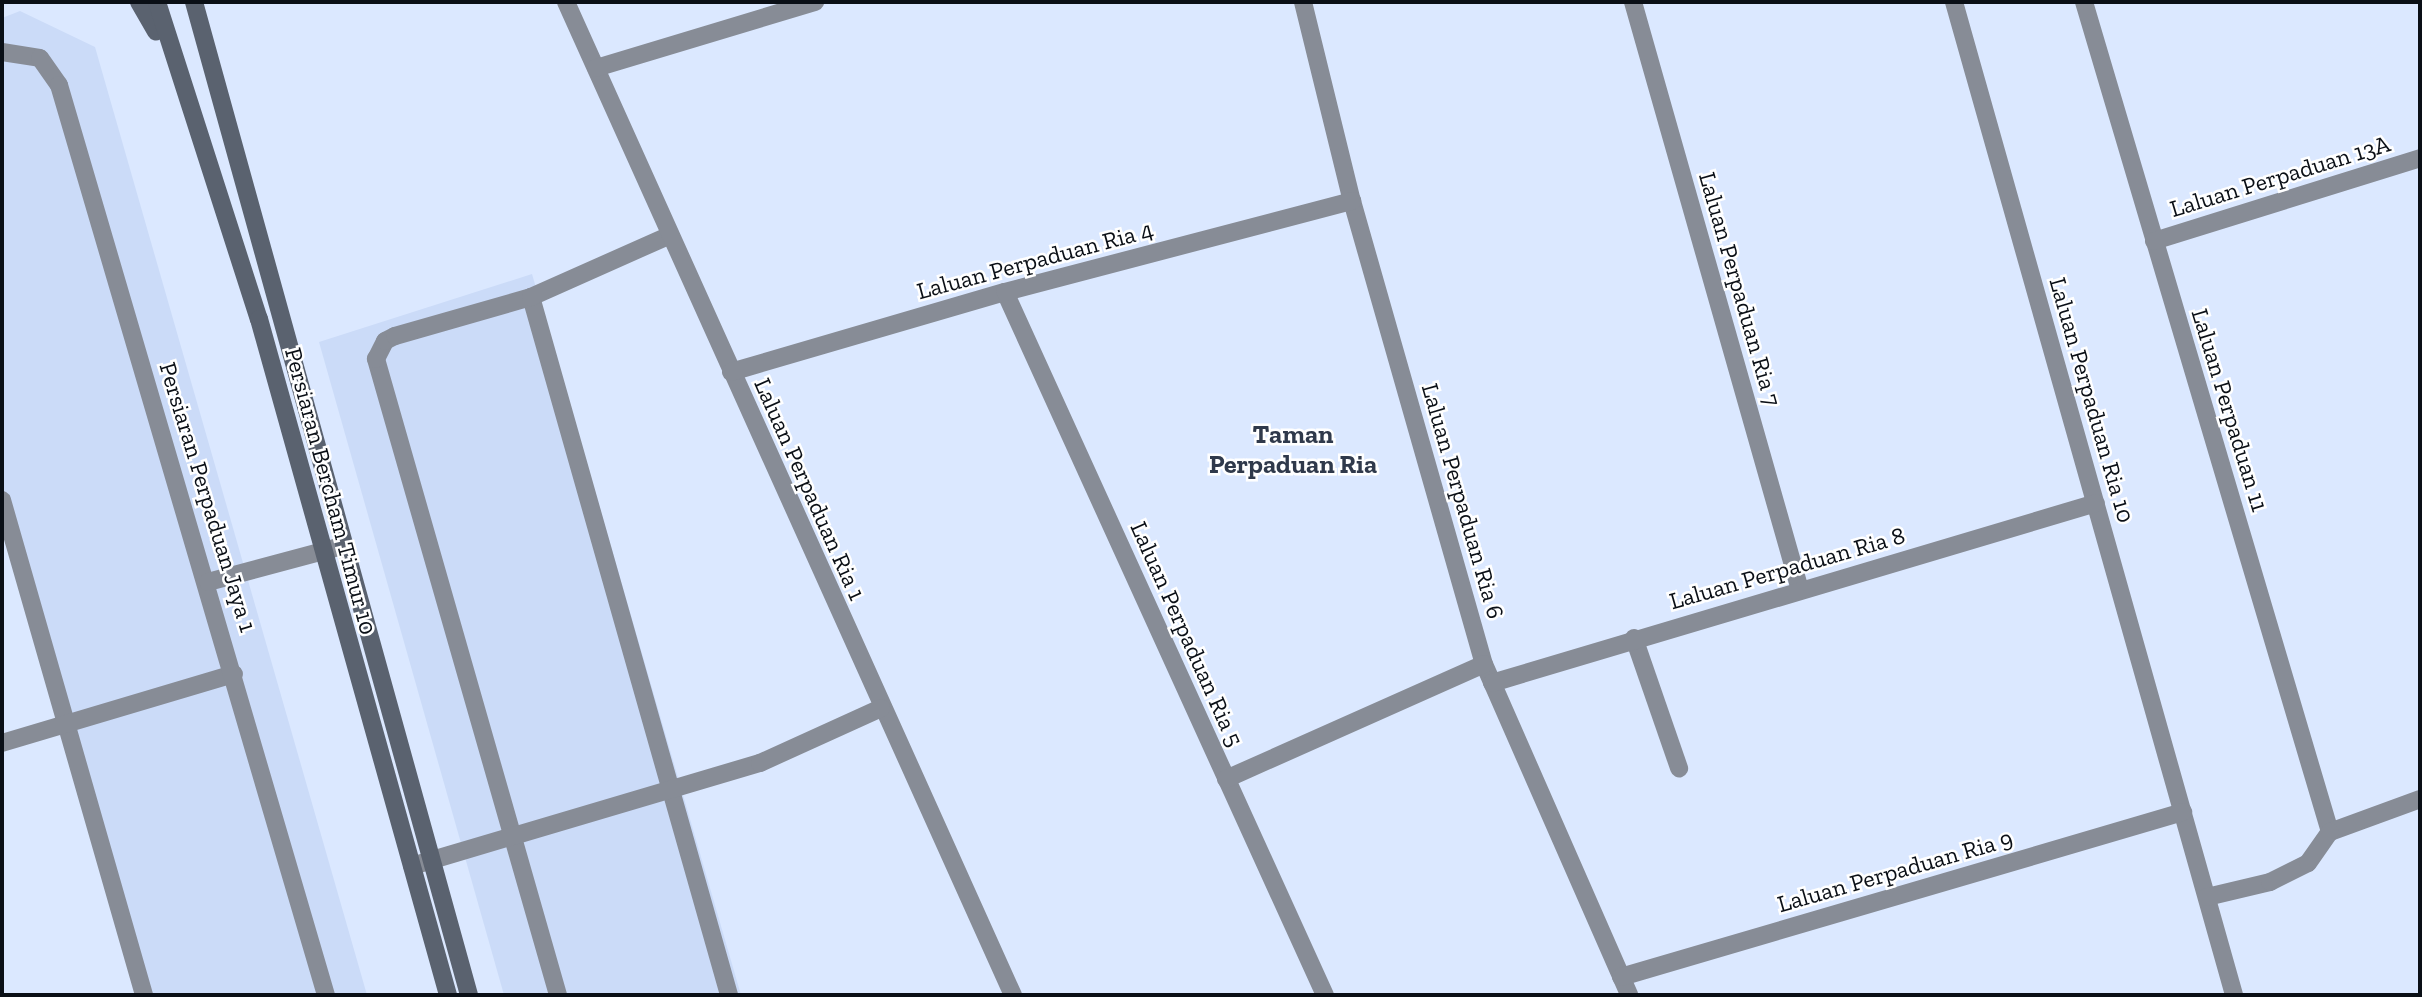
<!DOCTYPE html>
<html>
<head>
<meta charset="utf-8">
<style>
	body { margin:0 }
	#map { position:relative; width:2422px; height:997px; overflow:hidden; background:#dbe8ff; font-family:"Zilla Slab",serif }
	div>[style] { position:absolute }
	.built>* { inset:0; background:#cbdbf8 }
	.lane>* { height:18px; margin:-9px; padding:0 9px; transform-origin:9px; border-radius:9px; background:#878c96 }
	.street>* { height:18px; margin:-9px; padding:0 9px; transform-origin:9px; border-radius:9px; background:#878c96 }
	.secondary>* { height:18px; margin:-9px; padding:0 9px; transform-origin:9px; border-radius:9px; background:#5a626f }
	span { translate:-50% -50%; white-space:nowrap; text-align:center; line-height:1.15; -webkit-text-stroke:5px #fff; paint-order:stroke }
	.street-label { font-size:24px; color:#0a0f16 }
	.neighbourhood-label { font-size:26px; color:#2f394b; font-weight:700 }
	.frame { position:absolute; inset:0; border:4px solid #0a0f16; pointer-events:none }
</style>
</head>
<body>
<div id="map">
	<div class="built">
		<div style="clip-path:polygon(20px 11px,95px 47px,367px 995px,145px 995px,2px 507px,2px 18px)"></div>
		<div style="clip-path:polygon(532px 274px,741px 995px,504px 995px,319px 342px)"></div>
	</div>
	<div class="lane">
		<div style="left:531px;top:297px;width:726px;rotate:74.16deg"></div>
		<div style="left:2px;top:500px;width:515px;rotate:73.99deg"></div>
		<div style="left:2px;top:743px;width:242px;rotate:-16.6deg"></div>
		<div style="left:558px;top:995px;width:662px;rotate:-105.97deg"></div>
		<div style="left:376px;top:359px;width:20px;rotate:-63deg"></div>
		<div style="left:385px;top:341px;width:11px;rotate:-27deg"></div>
		<div style="left:395px;top:336px;width:141px;rotate:-16deg"></div>
		<div style="left:531px;top:297px;width:152px;rotate:-24deg"></div>
	</div>
	<div class="street">
		<div style="left:566px;top:2px;width:1089px;rotate:65.77deg"></div>
		<div style="left:1303px;top:2px;width:205px;rotate:76.2deg"></div>
		<div style="left:1352px;top:201px;width:481px;rotate:74.1deg"></div>
		<div style="left:1484px;top:664px;width:361px;rotate:66.3deg"></div>
		<div style="left:1633px;top:2px;width:611px;rotate:74.14deg"></div>
		<div style="left:1954px;top:2px;width:1032px;rotate:74.25deg"></div>
		<div style="left:2084px;top:2px;width:866px;rotate:73.49deg"></div>
		<div style="left:2px;top:52px;width:38px;rotate:9deg"></div>
		<div style="left:40px;top:58px;width:33px;rotate:55deg"></div>
		<div style="left:59px;top:85px;width:948px;rotate:73.65deg"></div>
		<div style="left:596px;top:68px;width:229px;rotate:-16.8deg"></div>
		<div style="left:2154px;top:241px;width:279px;rotate:-17.3deg"></div>
		<div style="left:1005px;top:292px;width:772px;rotate:65.53deg"></div>
		<div style="left:731px;top:372px;width:285px;rotate:-16.3deg"></div>
		<div style="left:1005px;top:292px;width:359px;rotate:-14.7deg"></div>
		<div style="left:208px;top:582px;width:139px;rotate:-15deg"></div>
		<div style="left:1634px;top:638px;width:138px;rotate:70.9deg"></div>
		<div style="left:1492px;top:683px;width:630px;rotate:-16.59deg"></div>
		<div style="left:1226px;top:779px;width:282px;rotate:-24deg"></div>
		<div style="left:2330px;top:832px;width:96px;rotate:-20.1deg"></div>
		<div style="left:412px;top:866px;width:363px;rotate:-16.5deg"></div>
		<div style="left:760px;top:763px;width:133px;rotate:-24.4deg"></div>
		<div style="left:2207px;top:897px;width:65px;rotate:-13.4deg"></div>
		<div style="left:2270px;top:882px;width:42px;rotate:-26.6deg"></div>
		<div style="left:2308px;top:863px;width:38px;rotate:-55deg"></div>
		<div style="left:1621px;top:977px;width:586px;rotate:-16.36deg"></div>
	</div>
	<div class="secondary">
		<div style="left:139px;top:2px;width:34px;rotate:60deg"></div>
		<div style="left:157px;top:2px;width:333px;rotate:72.2deg"></div>
		<div style="left:259px;top:319px;width:702px;rotate:74.38deg"></div>
		<div style="left:194px;top:2px;width:1030px;rotate:74.52deg"></div>
	</div>
	<div class="street-label">
		<span style="left:2280px;top:176px;rotate:-17deg">Laluan Perpaduan 13A</span>
		<span style="left:1035px;top:260px;rotate:-15deg">Laluan Perpaduan Ria 4</span>
		<span style="left:1740px;top:289px;rotate:74deg">Laluan Perpaduan Ria 7</span>
		<span style="left:2092px;top:400px;rotate:74deg">Laluan Perpaduan Ria 10</span>
		<span style="left:2230px;top:410px;rotate:73deg">Laluan Perpaduan 11</span>
		<span style="left:810px;top:489px;rotate:66deg">Laluan Perpaduan Ria 1</span>
		<span style="left:331px;top:491px;rotate:75deg">Persiaran Bercham Timur 10</span>
		<span style="left:208px;top:497px;rotate:73deg">Persiaran Perpaduan Jaya 1</span>
		<span style="left:1463px;top:501px;rotate:74deg">Laluan Perpaduan Ria 6</span>
		<span style="left:1787px;top:568px;rotate:-16deg">Laluan Perpaduan Ria 8</span>
		<span style="left:1187px;top:634px;rotate:66deg">Laluan Perpaduan Ria 5</span>
		<span style="left:1895px;top:871px;rotate:-16deg">Laluan Perpaduan Ria 9</span>
	</div>
	<div class="neighbourhood-label">
		<span style="left:1293px;top:450px">Taman<br>Perpaduan Ria</span>
	</div>
	<div class="frame"></div>
</div>
</body>
</html>
